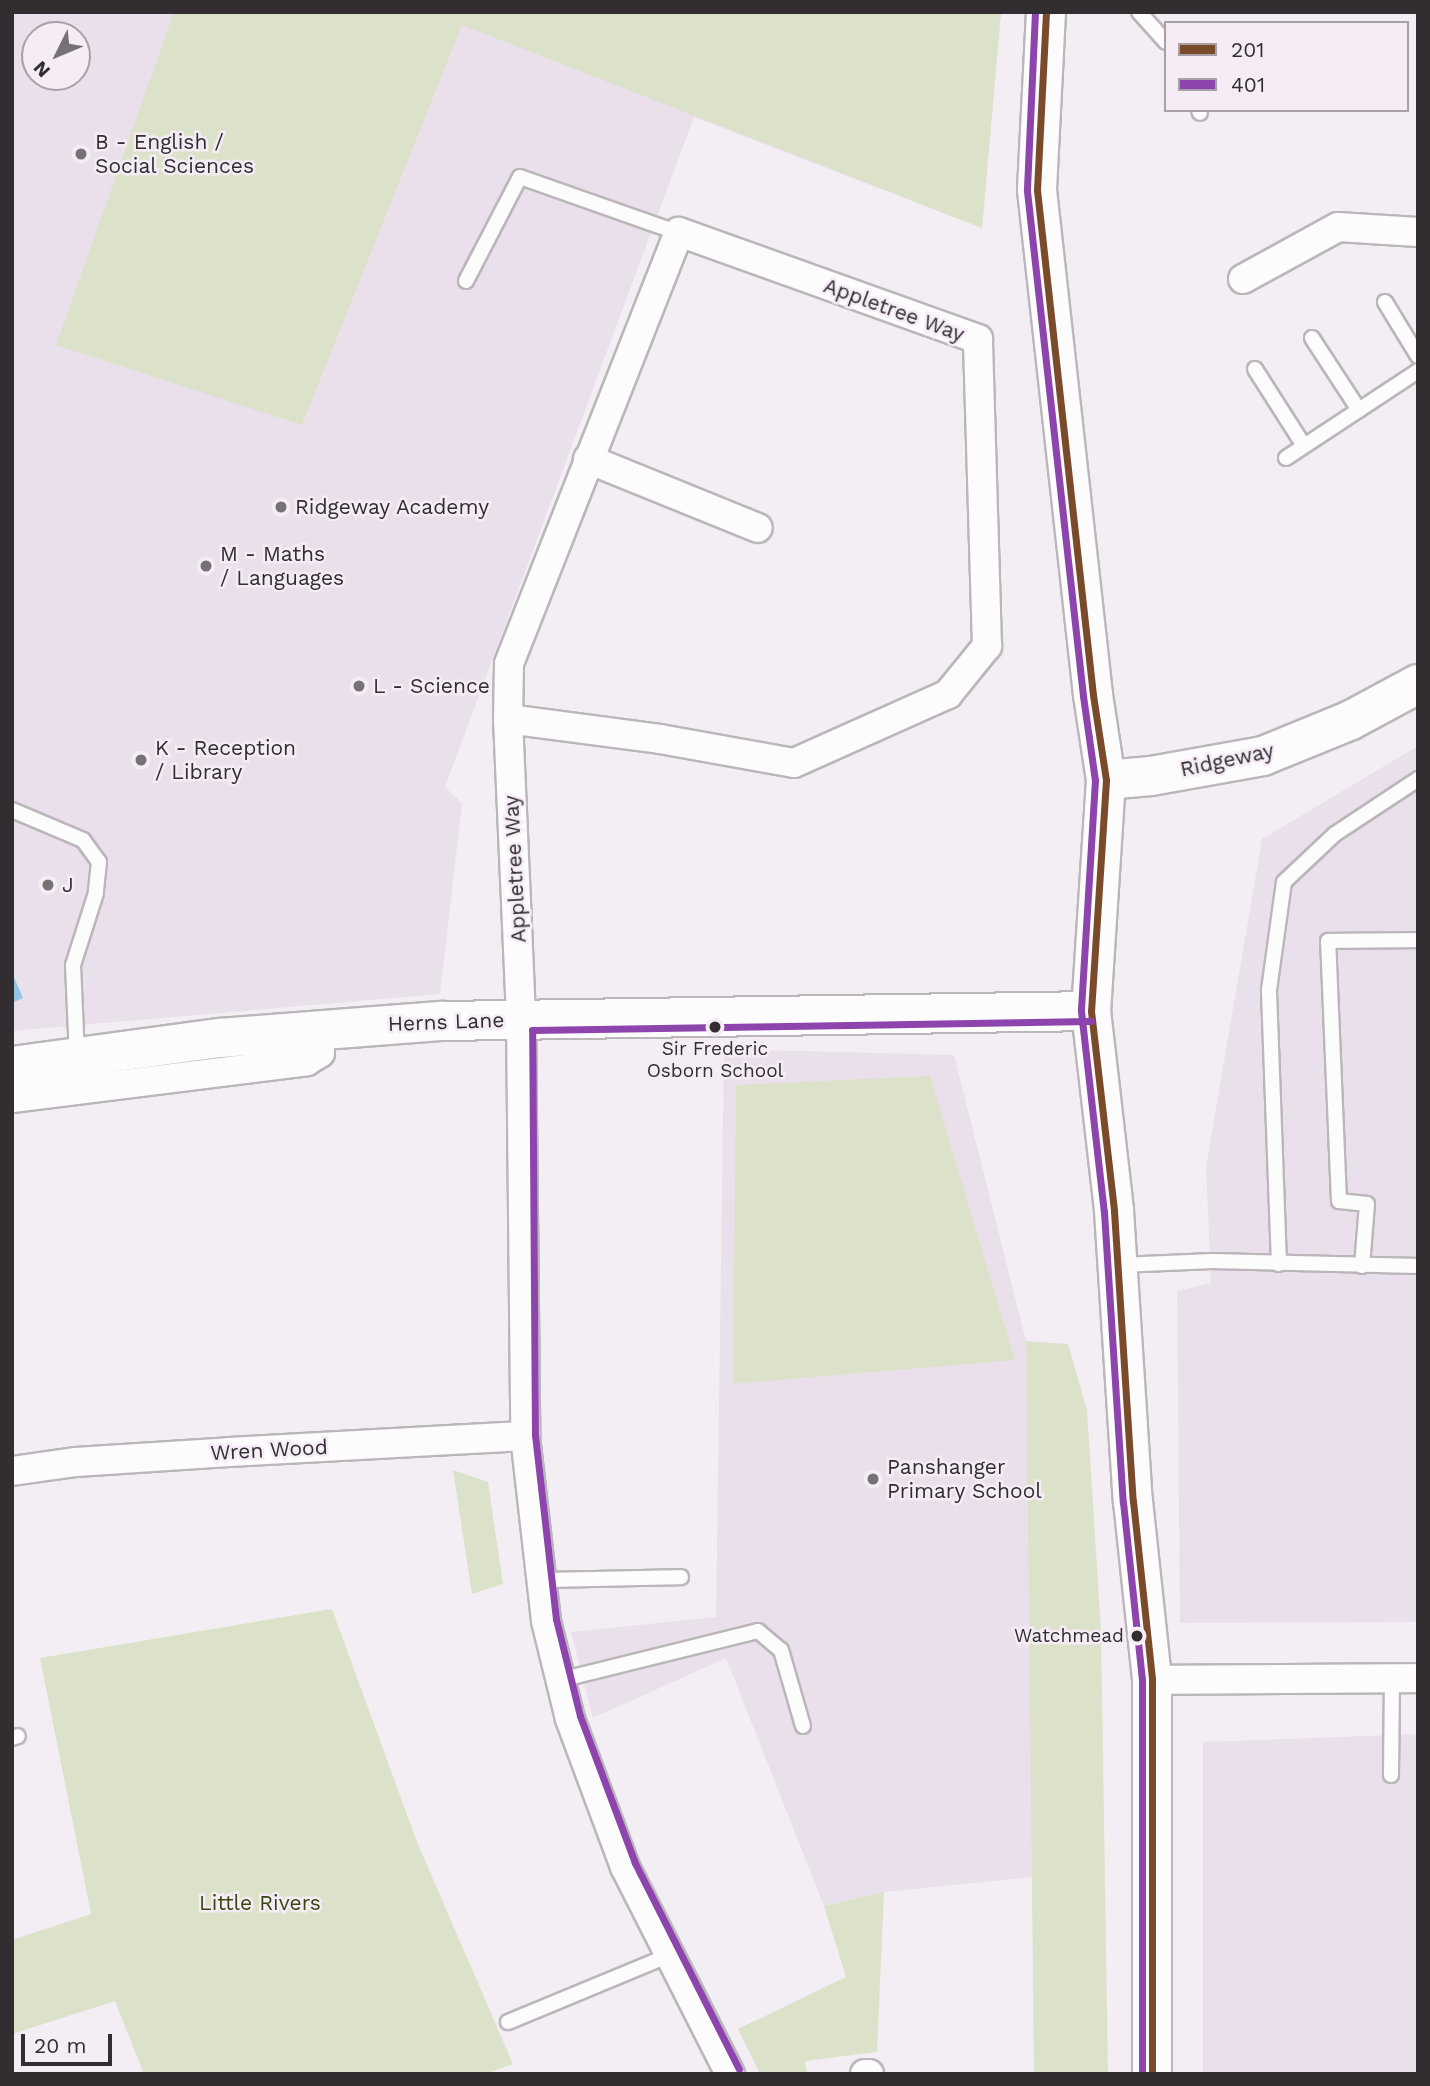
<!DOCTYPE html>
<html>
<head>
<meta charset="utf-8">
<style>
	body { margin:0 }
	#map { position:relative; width:1430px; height:2086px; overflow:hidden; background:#f3eef4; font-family:"Work Sans",sans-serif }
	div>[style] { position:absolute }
	.built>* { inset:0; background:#eae0eb }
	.green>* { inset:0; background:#dce1ca }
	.water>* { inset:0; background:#93c6e5 }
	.roads { filter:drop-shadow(2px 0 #bab6ba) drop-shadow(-2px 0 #bab6ba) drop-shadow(0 2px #bab6ba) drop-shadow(0 -2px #bab6ba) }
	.lane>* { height:14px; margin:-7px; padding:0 7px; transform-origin:7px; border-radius:7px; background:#fdfcfd }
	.street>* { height:28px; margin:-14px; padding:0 14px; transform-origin:14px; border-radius:14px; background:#fdfcfd }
	.secondary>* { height:38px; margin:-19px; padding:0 19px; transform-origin:19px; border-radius:19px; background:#fdfcfd }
	.bus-1>* { height:7px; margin:-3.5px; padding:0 3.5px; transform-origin:3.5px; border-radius:3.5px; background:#7a4b2a }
	.bus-2>* { height:7px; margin:-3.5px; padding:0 3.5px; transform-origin:3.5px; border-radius:3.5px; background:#8e44ad }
	.dots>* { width:19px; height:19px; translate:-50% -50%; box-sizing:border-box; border:4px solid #f5ecf6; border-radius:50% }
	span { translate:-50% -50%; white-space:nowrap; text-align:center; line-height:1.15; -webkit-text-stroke:5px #f5ecf6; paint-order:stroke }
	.bus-label { font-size:19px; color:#312d31 }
	.right { translate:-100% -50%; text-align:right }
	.poi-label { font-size:21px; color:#312d31 }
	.left { translate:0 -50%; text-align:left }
	.street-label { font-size:21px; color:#312d31 }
	.park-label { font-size:21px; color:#38430e }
	.frame { position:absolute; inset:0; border:14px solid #312d31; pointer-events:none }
	.legend { position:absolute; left:1164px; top:21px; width:245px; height:91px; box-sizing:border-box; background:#f5ecf6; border:2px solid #a7a0a7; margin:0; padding:9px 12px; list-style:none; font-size:21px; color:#312d31 }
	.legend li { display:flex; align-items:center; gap:14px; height:35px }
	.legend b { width:35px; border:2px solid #a7a0a7 }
	.north { position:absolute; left:21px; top:21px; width:70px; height:70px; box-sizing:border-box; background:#f5ecf6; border:2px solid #a7a0a7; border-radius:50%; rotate:227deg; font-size:19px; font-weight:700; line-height:28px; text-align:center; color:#312d31 }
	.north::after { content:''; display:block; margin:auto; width:24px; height:32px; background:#757175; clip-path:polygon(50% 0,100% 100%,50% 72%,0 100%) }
	.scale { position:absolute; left:21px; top:2034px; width:91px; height:32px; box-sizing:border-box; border:4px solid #312d31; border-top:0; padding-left:9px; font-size:21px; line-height:24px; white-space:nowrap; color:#312d31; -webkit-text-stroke:5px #f5ecf6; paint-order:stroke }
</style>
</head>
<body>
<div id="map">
	<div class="built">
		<div style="clip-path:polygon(evenodd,12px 12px,1001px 12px,982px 228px,694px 117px,445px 787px,462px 803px,440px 994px,12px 1031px,12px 12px,35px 35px,77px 35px,77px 77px,35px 77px,35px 35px)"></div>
		<div style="clip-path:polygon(1418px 746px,1418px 1622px,1180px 1623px,1177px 1291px,1211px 1283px,1206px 1167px,1262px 839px)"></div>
		<div style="clip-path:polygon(724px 1049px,954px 1055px,1026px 1341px,1034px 1877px,884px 1892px,824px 1906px,726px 1658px,593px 1718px,571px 1632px,716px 1617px)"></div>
		<div style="clip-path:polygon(1418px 1734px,1418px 2074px,1203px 2074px,1203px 1742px)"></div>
	</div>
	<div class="green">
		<div style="clip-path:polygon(174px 12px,1001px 12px,982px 228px,462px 25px,302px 425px,56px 345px)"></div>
		<div style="clip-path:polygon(930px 1076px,1015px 1360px,733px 1384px,736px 1085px)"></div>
		<div style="clip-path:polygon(1026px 1341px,1068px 1344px,1087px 1410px,1101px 1631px,1108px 2074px,1034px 2074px)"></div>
		<div style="clip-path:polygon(453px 1470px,488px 1482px,503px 1584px,472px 1594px)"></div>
		<div style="clip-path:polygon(332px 1609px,417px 1842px,513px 2064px,484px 2074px,144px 2074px,115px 2001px,12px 2034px,12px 1940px,91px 1914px,40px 1658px)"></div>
		<div style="clip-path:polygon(884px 1892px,877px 2052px,805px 2061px,807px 2074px,760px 2074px,738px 2029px,846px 1977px,824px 1906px)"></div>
	</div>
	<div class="water">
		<div style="clip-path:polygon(12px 973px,23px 998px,12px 1003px)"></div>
	</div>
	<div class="roads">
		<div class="lane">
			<div style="left:1139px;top:12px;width:40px;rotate:48deg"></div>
			<div style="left:1199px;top:110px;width:3px;rotate:72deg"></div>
			<div style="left:466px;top:281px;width:117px;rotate:-62.6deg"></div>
			<div style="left:520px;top:177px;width:169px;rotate:19.4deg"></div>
			<div style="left:1385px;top:302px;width:63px;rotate:58.6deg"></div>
			<div style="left:1312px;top:338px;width:86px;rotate:56.9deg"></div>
			<div style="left:1255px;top:369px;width:91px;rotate:57.5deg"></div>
			<div style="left:1286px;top:458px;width:158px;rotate:-33.4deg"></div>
			<div style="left:12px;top:810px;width:77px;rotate:22.9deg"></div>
			<div style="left:83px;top:840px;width:27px;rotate:54deg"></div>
			<div style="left:99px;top:862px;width:31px;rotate:96deg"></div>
			<div style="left:96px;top:893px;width:76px;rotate:107.7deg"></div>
			<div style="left:73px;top:965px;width:91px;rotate:87.5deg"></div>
			<div style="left:1279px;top:1264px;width:274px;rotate:-92.1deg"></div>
			<div style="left:1269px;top:990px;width:109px;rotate:-82.1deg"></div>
			<div style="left:1284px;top:882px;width:70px;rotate:-43.3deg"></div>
			<div style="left:1335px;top:834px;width:100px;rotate:-33.5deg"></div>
			<div style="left:1120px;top:1265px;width:92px;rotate:-2.5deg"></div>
			<div style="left:1212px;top:1261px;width:206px;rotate:1.4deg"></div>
			<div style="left:1362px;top:1266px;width:62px;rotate:-85.4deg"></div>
			<div style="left:1367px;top:1204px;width:28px;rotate:-174deg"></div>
			<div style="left:1339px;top:1201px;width:260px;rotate:-92.4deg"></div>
			<div style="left:1328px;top:941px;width:90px;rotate:-0.6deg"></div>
			<div style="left:541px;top:1580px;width:140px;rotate:-1.2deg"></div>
			<div style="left:560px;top:1680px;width:204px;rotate:-13.9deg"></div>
			<div style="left:758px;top:1631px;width:30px;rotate:40deg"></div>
			<div style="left:781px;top:1650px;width:79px;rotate:73.9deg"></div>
			<div style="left:12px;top:1738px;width:6px;rotate:-18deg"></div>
			<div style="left:1391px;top:1775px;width:97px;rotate:-89.4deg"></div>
			<div style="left:508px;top:2022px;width:175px;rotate:-22.5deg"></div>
		</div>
		<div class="street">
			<div style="left:1243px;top:279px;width:108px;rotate:-28.7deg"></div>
			<div style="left:1338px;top:227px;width:80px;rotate:3.6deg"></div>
			<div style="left:588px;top:459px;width:183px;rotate:22.1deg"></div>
			<div style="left:508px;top:719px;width:153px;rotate:7.5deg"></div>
			<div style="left:660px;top:739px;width:136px;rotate:10.2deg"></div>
			<div style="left:794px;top:763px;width:169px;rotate:-24.1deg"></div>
			<div style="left:948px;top:694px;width:62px;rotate:-50.9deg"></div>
			<div style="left:987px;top:646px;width:307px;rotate:-91.7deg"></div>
			<div style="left:978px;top:339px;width:318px;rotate:-160.3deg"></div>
			<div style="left:679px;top:232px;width:464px;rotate:111.5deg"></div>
			<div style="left:509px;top:664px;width:55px;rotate:91deg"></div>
			<div style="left:508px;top:719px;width:301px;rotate:87.5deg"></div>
			<div style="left:521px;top:1020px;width:416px;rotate:89.4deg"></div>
			<div style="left:525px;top:1436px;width:186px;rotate:83.5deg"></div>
			<div style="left:546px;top:1621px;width:101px;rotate:76.2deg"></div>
			<div style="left:570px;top:1719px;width:158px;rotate:69.6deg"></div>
			<div style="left:625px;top:1867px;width:232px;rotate:63.1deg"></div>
			<div style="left:12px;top:1098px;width:297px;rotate:-7.1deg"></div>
			<div style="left:307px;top:1061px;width:15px;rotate:-32deg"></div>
			<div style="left:320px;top:1053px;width:24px;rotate:-92deg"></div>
			<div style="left:12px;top:1471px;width:65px;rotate:-8deg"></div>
			<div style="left:76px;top:1462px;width:153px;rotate:-3.7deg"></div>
			<div style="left:229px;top:1452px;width:296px;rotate:-3.1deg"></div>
			<div style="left:1152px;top:1680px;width:266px;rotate:-0.4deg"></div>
			<div style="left:865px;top:2074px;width:4px"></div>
		</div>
		<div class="secondary">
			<div style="left:1046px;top:12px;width:178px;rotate:92.9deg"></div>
			<div style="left:1037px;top:190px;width:508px;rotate:83.67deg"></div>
			<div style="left:1093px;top:695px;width:86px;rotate:81.3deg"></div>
			<div style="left:1106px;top:780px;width:231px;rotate:93.7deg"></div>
			<div style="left:1091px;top:1011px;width:201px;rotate:83.4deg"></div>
			<div style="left:1114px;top:1211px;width:291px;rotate:86.3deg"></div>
			<div style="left:1133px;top:1501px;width:180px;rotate:83.9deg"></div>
			<div style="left:1152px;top:1680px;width:394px;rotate:90deg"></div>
			<div style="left:1106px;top:780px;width:45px;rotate:-5.1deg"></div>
			<div style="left:1151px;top:776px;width:114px;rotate:-10.1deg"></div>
			<div style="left:1263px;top:756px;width:95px;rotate:-22.2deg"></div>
			<div style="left:1351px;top:720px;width:76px;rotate:-28.2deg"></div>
			<div style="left:12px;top:1066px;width:210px;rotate:-7.7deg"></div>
			<div style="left:220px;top:1038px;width:224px;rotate:-4.4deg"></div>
			<div style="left:443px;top:1021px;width:648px;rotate:-0.88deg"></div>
		</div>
	</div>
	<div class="bus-1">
		<div style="left:1046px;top:12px;width:178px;rotate:92.9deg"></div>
		<div style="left:1037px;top:190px;width:508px;rotate:83.67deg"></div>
		<div style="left:1093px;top:695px;width:86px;rotate:81.3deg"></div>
		<div style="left:1106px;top:780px;width:231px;rotate:93.7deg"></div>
		<div style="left:1091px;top:1011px;width:201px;rotate:83.4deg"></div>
		<div style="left:1114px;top:1211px;width:291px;rotate:86.3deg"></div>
		<div style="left:1133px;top:1501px;width:180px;rotate:83.9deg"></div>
		<div style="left:1152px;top:1680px;width:394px;rotate:90deg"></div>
	</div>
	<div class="bus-2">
		<div style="left:1035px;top:12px;width:179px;rotate:92.6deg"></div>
		<div style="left:1027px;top:191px;width:508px;rotate:83.67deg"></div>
		<div style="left:1083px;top:696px;width:85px;rotate:81.9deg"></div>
		<div style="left:1095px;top:780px;width:231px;rotate:93.5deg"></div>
		<div style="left:1081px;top:1011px;width:202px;rotate:83.5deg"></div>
		<div style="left:1104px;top:1212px;width:291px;rotate:86.3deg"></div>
		<div style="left:1123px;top:1502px;width:180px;rotate:83.9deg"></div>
		<div style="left:1142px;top:1681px;width:393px;rotate:90deg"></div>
		<div style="left:739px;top:2069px;width:231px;rotate:-116.8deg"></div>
		<div style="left:635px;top:1863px;width:157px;rotate:-110.5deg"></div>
		<div style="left:580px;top:1716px;width:100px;rotate:-103.9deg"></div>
		<div style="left:556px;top:1619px;width:185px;rotate:-96.5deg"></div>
		<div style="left:535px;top:1435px;width:405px;rotate:-90.4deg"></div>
		<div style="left:532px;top:1030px;width:559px;rotate:-0.92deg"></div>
	</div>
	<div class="dots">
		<div style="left:81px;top:154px;background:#757175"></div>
		<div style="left:281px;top:507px;background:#757175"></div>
		<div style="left:206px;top:566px;background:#757175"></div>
		<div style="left:359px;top:686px;background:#757175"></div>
		<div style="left:141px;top:760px;background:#757175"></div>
		<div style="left:48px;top:885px;background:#757175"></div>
		<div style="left:715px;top:1027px;background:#312d31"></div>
		<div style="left:873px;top:1479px;background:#757175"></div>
		<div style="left:1137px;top:1636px;background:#312d31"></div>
	</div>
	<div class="bus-label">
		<span style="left:715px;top:1060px">Sir Frederic<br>Osborn School</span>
		<span class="right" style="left:1124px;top:1636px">Watchmead</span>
	</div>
	<div class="poi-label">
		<span class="left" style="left:95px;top:154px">B - English /<br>Social Sciences</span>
		<span class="left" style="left:295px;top:507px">Ridgeway Academy</span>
		<span class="left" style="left:220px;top:566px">M - Maths<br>/ Languages</span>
		<span class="left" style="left:373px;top:686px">L - Science</span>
		<span class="left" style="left:155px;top:760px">K - Reception<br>/ Library</span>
		<span class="left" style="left:62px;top:885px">J</span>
		<span class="left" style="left:887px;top:1479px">Panshanger<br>Primary School</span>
	</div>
	<div class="street-label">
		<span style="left:894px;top:310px;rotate:20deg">Appletree Way</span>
		<span style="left:1227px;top:760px;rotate:-12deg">Ridgeway</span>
		<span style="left:515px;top:869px;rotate:-93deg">Appletree Way</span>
		<span style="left:446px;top:1022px;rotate:-2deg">Herns Lane</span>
		<span style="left:269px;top:1450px;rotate:-3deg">Wren Wood</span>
	</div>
	<div class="park-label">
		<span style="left:260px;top:1903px">Little Rivers</span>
	</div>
	<div class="frame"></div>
	<ul class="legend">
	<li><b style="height:9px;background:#7a4b2a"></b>201</li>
	<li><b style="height:9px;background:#8e44ad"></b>401</li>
	</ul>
	<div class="north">N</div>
	<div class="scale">20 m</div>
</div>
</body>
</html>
